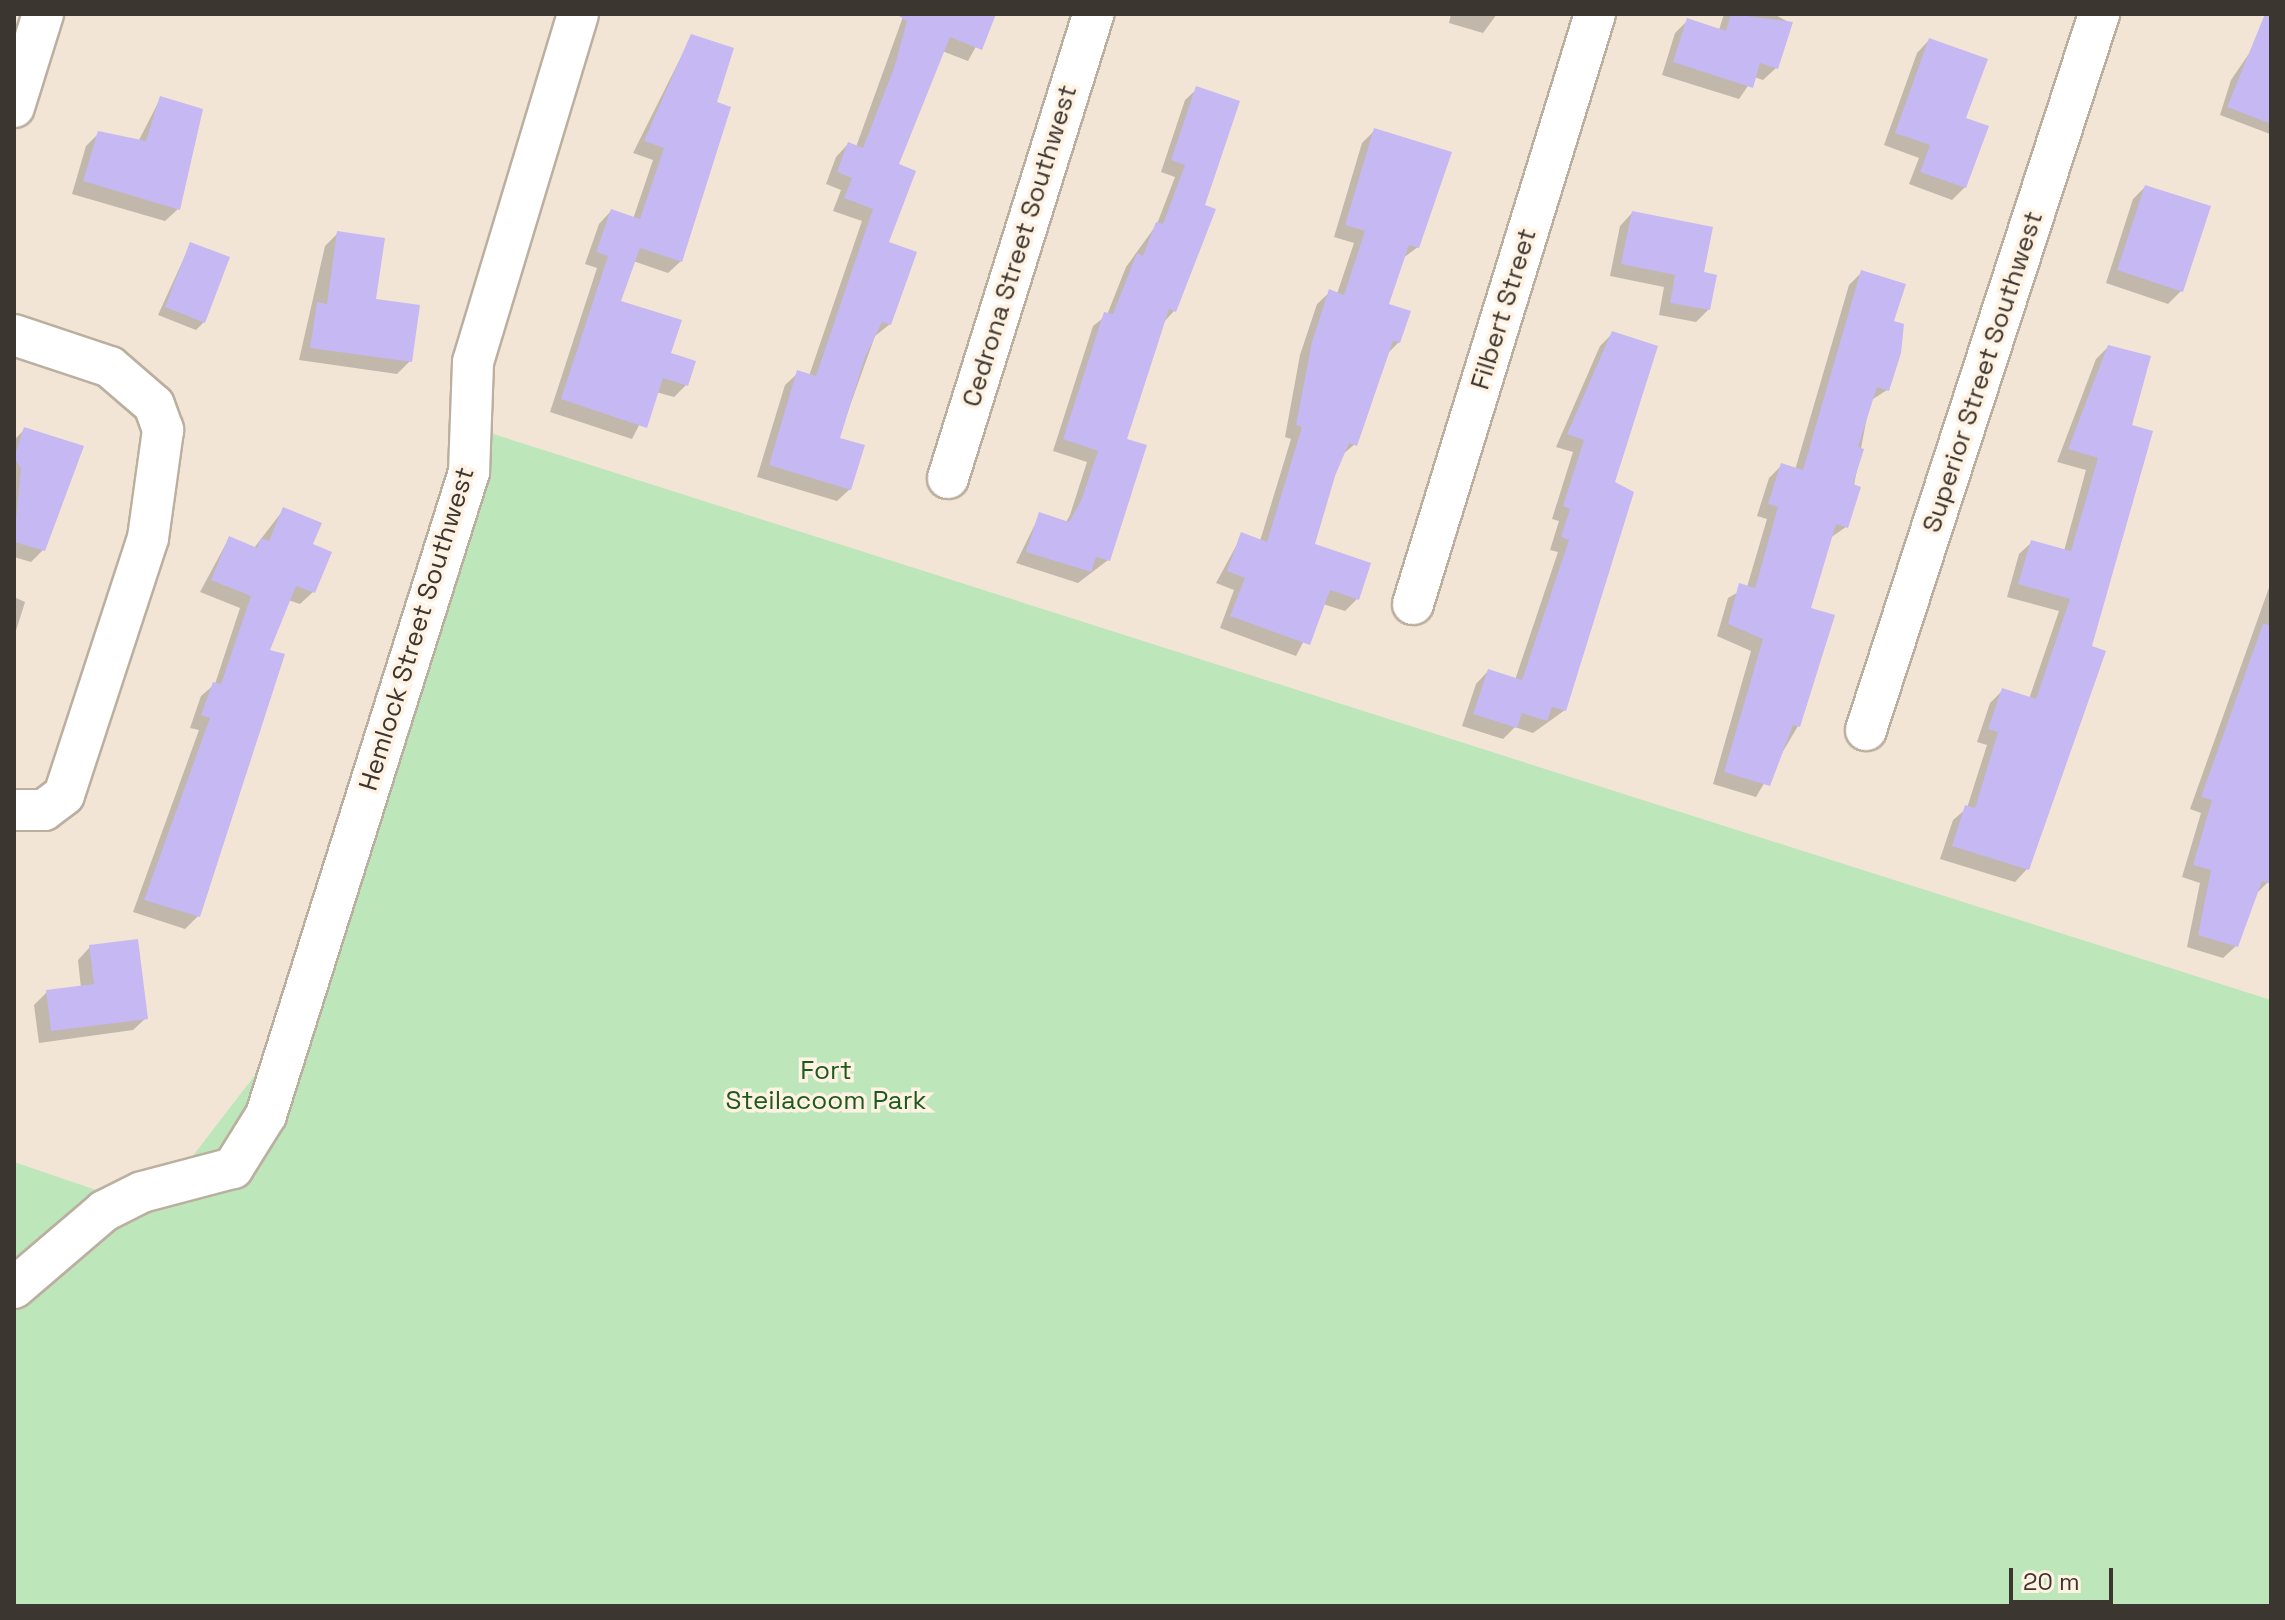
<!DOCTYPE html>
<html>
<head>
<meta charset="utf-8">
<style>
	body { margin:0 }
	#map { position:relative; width:2285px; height:1620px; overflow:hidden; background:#f2e5d5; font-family:"Space Grotesk",sans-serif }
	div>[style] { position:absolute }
	.green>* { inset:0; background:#bde6bb }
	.shadow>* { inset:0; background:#0003 }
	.building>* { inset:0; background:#c5b8f3 }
	.roads { filter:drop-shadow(2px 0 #bbafa0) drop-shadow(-2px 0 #bbafa0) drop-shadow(0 2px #bbafa0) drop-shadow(0 -2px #bbafa0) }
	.minor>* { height:40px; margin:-20px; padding:0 20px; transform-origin:20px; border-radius:20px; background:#fff }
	span { translate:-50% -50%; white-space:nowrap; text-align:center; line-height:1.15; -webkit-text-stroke:7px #fff2e2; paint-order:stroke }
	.street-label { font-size:26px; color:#3b3630 }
	.park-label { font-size:26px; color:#1c5b1e }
	.frame { position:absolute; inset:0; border:16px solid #3b3630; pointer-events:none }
	.scale { position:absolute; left:2009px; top:1568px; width:104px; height:36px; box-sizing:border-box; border:4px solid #3b3630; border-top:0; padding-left:10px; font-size:24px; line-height:28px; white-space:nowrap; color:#3b3630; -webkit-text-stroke:6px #fff2e2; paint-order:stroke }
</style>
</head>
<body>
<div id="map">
	<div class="green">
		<div style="clip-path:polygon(487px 432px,2271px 1000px,2271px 1606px,14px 1606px,14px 1162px,152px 1209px,295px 1023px)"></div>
	</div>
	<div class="shadow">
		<div style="clip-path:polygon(904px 14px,994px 14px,968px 61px,942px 51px,896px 165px,886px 243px,890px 324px,875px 336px,838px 439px,850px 489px,837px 501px,757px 477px,785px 385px,798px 373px,809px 376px,862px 221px,833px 211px,841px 190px,826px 184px,836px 157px,848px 144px,856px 147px)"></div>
		<div style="clip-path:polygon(1451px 14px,1497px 14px,1483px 33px,1449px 23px)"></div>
		<div style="clip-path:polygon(1724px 14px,1774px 14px,1790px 23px,1776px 68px,1763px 80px,1754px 77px,1739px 99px,1662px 75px,1675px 33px,1688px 20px,1719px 30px)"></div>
		<div style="clip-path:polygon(691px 37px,714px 104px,681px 261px,668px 273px,633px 261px,619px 302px,668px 354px,686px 385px,674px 397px,656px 392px,632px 439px,550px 412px,597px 268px,585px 264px,599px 224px,611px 211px,633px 219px,653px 160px,633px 153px)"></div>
		<div style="clip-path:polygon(1929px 40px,1965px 187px,1952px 200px,1909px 184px,1919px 158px,1884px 145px,1917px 53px)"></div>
		<div style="clip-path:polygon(2257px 42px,2271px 47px,2270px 134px,2220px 115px,2231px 80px)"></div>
		<div style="clip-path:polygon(1197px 89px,1202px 206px,1174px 311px,1163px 323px,1125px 441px,1108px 560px,1078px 583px,1016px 563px,1040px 514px,1066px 522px,1070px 515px,1087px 462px,1053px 451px,1093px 326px,1107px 315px,1126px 267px,1157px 224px,1175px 177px,1161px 172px,1185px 100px)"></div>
		<div style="clip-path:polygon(160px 99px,178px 209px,165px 221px,72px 194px,86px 146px,99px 133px,138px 142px)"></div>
		<div style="clip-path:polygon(1374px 131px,1418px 247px,1403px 258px,1387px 305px,1399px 342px,1386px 355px,1355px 444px,1341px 456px,1313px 545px,1357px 599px,1345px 611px,1323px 604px,1296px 656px,1220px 628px,1234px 590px,1216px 583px,1242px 535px,1260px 541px,1291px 439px,1285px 437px,1300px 355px,1317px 304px,1330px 292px,1337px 294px,1354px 243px,1334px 237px,1362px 143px)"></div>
		<div style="clip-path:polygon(2145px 187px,2208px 207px,2181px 291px,2168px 304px,2106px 283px,2133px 199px)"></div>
		<div style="clip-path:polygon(1632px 213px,1701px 274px,1709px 309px,1696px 322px,1659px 315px,1664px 287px,1610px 276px,1620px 226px)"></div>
		<div style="clip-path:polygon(338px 233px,410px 361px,397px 374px,299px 360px,325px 246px)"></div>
		<div style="clip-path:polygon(190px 245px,204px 322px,196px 330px,158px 315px)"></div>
		<div style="clip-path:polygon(1861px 273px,1892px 323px,1887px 390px,1870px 401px,1846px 527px,1830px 538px,1809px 609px,1798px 726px,1756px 797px,1713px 784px,1751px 651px,1717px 636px,1728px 598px,1747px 587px,1767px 519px,1757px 516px,1769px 478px,1781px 466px,1795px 470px,1849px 285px)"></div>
		<div style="clip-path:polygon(1612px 334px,1612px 483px,1565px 710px,1533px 733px,1515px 727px,1503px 739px,1462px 726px,1476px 684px,1488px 671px,1515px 680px,1558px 552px,1550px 550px,1559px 521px,1552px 519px,1573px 452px,1556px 447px,1600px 346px)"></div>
		<div style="clip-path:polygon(2108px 347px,2129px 426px,2027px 869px,2015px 882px,1940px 859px,1953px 820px,1967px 808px,1987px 745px,1977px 742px,1990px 703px,2003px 690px,2029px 699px,2059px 611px,2007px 597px,2019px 554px,2032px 542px,2064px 551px,2086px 470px,2057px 462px,2096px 359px)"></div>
		<div style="clip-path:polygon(24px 430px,43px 550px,31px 562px,14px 557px,14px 440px)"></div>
		<div style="clip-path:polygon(284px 509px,311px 545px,313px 592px,300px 604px,288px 600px,268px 651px,198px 916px,185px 929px,133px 912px,199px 730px,190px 728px,201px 696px,215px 684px,240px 608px,200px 592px,229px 538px,254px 548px)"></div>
		<div style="clip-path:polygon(2271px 582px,2271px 879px,2255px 895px,2236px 946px,2223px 958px,2187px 947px,2200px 883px,2182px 877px,2201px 813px,2190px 809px)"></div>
		<div style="clip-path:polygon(14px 597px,25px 602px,14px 637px)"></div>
		<div style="clip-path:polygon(90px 947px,146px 1018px,133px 1030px,39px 1043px,34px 1005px,47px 992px,81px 988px,78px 960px)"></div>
	</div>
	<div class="building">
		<div style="clip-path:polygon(896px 14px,996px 14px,982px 50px,950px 37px,899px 164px,916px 171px,889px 242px,917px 252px,891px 325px,882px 322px,865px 357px,840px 438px,865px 445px,851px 490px,769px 465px,797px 370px,816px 376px,873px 209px,844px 198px,852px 178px,837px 172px,848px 142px,863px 148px,894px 68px,907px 21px)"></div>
		<div style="clip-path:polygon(1731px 14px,1793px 22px,1778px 69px,1760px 63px,1753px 88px,1673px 62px,1687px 18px,1726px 31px)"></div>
		<div style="clip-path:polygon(2265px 14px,2271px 14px,2271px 124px,2227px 107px)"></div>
		<div style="clip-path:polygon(691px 34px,734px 48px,717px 102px,731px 107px,682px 262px,640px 248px,621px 301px,682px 320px,671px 353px,696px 361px,688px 386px,663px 378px,647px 428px,561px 399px,608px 256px,596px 252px,611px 209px,640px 219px,664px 148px,644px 141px)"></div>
		<div style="clip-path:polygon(1929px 38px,1988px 59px,1966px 118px,1989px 126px,1966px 188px,1920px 172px,1930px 145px,1895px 133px)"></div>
		<div style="clip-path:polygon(1196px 86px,1240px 101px,1205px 205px,1216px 209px,1176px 312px,1169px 309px,1127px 439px,1147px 445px,1110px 561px,1096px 557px,1091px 572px,1026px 552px,1039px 512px,1069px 522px,1081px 501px,1098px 451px,1063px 439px,1104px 312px,1113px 314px,1137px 253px,1143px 256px,1156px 222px,1163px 224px,1185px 165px,1171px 160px)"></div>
		<div style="clip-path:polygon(160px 96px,203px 109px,180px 210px,83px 181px,98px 131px,146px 141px)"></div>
		<div style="clip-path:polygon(1374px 128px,1452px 152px,1419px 248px,1409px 245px,1389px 304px,1411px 311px,1400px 343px,1393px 341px,1357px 446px,1349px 443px,1335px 476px,1315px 544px,1371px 563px,1359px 600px,1330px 590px,1310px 645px,1230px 616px,1245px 578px,1227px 571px,1241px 532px,1267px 542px,1302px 427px,1296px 425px,1312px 342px,1329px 289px,1344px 295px,1365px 231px,1345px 225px)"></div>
		<div style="clip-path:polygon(2145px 185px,2211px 206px,2183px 292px,2117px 270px)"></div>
		<div style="clip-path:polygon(1632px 211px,1713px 227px,1704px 272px,1717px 275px,1710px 310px,1670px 303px,1675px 275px,1621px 264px)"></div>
		<div style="clip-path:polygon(337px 231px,385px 238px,376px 299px,420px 305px,412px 362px,310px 348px,317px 302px,327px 304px)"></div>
		<div style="clip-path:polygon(190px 242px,230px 257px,205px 323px,165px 307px)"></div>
		<div style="clip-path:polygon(1861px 270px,1906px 284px,1894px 321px,1904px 324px,1901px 353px,1889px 391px,1877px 387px,1858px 447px,1864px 449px,1853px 484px,1861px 487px,1848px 528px,1836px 524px,1811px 608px,1835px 615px,1800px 727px,1793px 725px,1770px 786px,1724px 772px,1763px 639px,1728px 624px,1739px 583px,1755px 588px,1778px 507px,1768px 504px,1781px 463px,1803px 470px)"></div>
		<div style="clip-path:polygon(1612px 331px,1658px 346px,1615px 482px,1634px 492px,1566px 711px,1552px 707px,1547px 721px,1522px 713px,1517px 728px,1473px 714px,1488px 669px,1522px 680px,1569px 540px,1561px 537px,1570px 509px,1563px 506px,1584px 440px,1567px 434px)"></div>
		<div style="clip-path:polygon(2108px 345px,2151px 356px,2132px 425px,2153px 431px,2092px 646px,2106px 651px,2029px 870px,1952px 846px,1965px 805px,1975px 808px,1998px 732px,1988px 729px,2002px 688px,2036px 699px,2070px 599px,2018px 584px,2031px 540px,2071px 551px,2098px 458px,2068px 449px)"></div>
		<div style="clip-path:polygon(24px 427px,84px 446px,45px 551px,14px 542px,21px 468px,14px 458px)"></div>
		<div style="clip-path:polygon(283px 507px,322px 523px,313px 544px,332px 552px,315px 593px,296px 586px,270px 650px,285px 654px,200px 917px,144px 900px,210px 718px,201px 715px,213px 682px,221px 684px,251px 596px,211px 580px,229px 536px,257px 548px,261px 538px,269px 541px)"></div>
		<div style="clip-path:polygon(2263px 624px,2271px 625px,2271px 884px,2262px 881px,2238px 947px,2198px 935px,2211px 870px,2193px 865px,2212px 800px,2201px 797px)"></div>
		<div style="clip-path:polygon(138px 939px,148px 1019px,51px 1031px,46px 990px,94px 984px,89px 945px)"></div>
	</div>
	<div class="roads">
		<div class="minor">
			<div style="left:14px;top:107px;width:97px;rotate:-72.7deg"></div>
			<div style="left:14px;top:335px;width:101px;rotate:18.4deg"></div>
			<div style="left:110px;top:367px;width:58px;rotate:40.8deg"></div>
			<div style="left:154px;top:405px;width:27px;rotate:70deg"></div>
			<div style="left:163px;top:430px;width:109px;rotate:97.9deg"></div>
			<div style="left:148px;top:538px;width:270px;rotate:108.1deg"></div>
			<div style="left:64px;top:795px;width:25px;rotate:143deg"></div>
			<div style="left:44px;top:810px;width:30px;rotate:180deg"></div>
			<div style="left:948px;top:478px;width:486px;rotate:-72.6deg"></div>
			<div style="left:1413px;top:604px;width:617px;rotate:-72.86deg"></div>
			<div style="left:1866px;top:730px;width:753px;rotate:-71.97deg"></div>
			<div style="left:14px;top:1288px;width:118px;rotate:-40.5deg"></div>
			<div style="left:104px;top:1211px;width:42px;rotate:-26.6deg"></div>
			<div style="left:142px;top:1192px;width:94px;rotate:-14.8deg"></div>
			<div style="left:233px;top:1168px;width:62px;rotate:-58.1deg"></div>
			<div style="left:266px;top:1115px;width:674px;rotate:-72.48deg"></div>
			<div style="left:469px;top:472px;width:110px;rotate:-87.9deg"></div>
			<div style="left:473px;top:362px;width:363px;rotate:-73.2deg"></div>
		</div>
	</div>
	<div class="street-label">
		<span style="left:1020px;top:246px;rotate:-73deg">Cedrona Street Southwest</span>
		<span style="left:1504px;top:309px;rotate:-73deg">Filbert Street</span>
		<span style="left:1983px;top:372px;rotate:-72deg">Superior Street Southwest</span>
		<span style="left:417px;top:629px;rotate:-73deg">Hemlock Street Southwest</span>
	</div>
	<div class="park-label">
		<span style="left:826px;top:1086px">Fort<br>Steilacoom Park</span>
	</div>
	<div class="frame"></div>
	<div class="scale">20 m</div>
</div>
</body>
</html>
